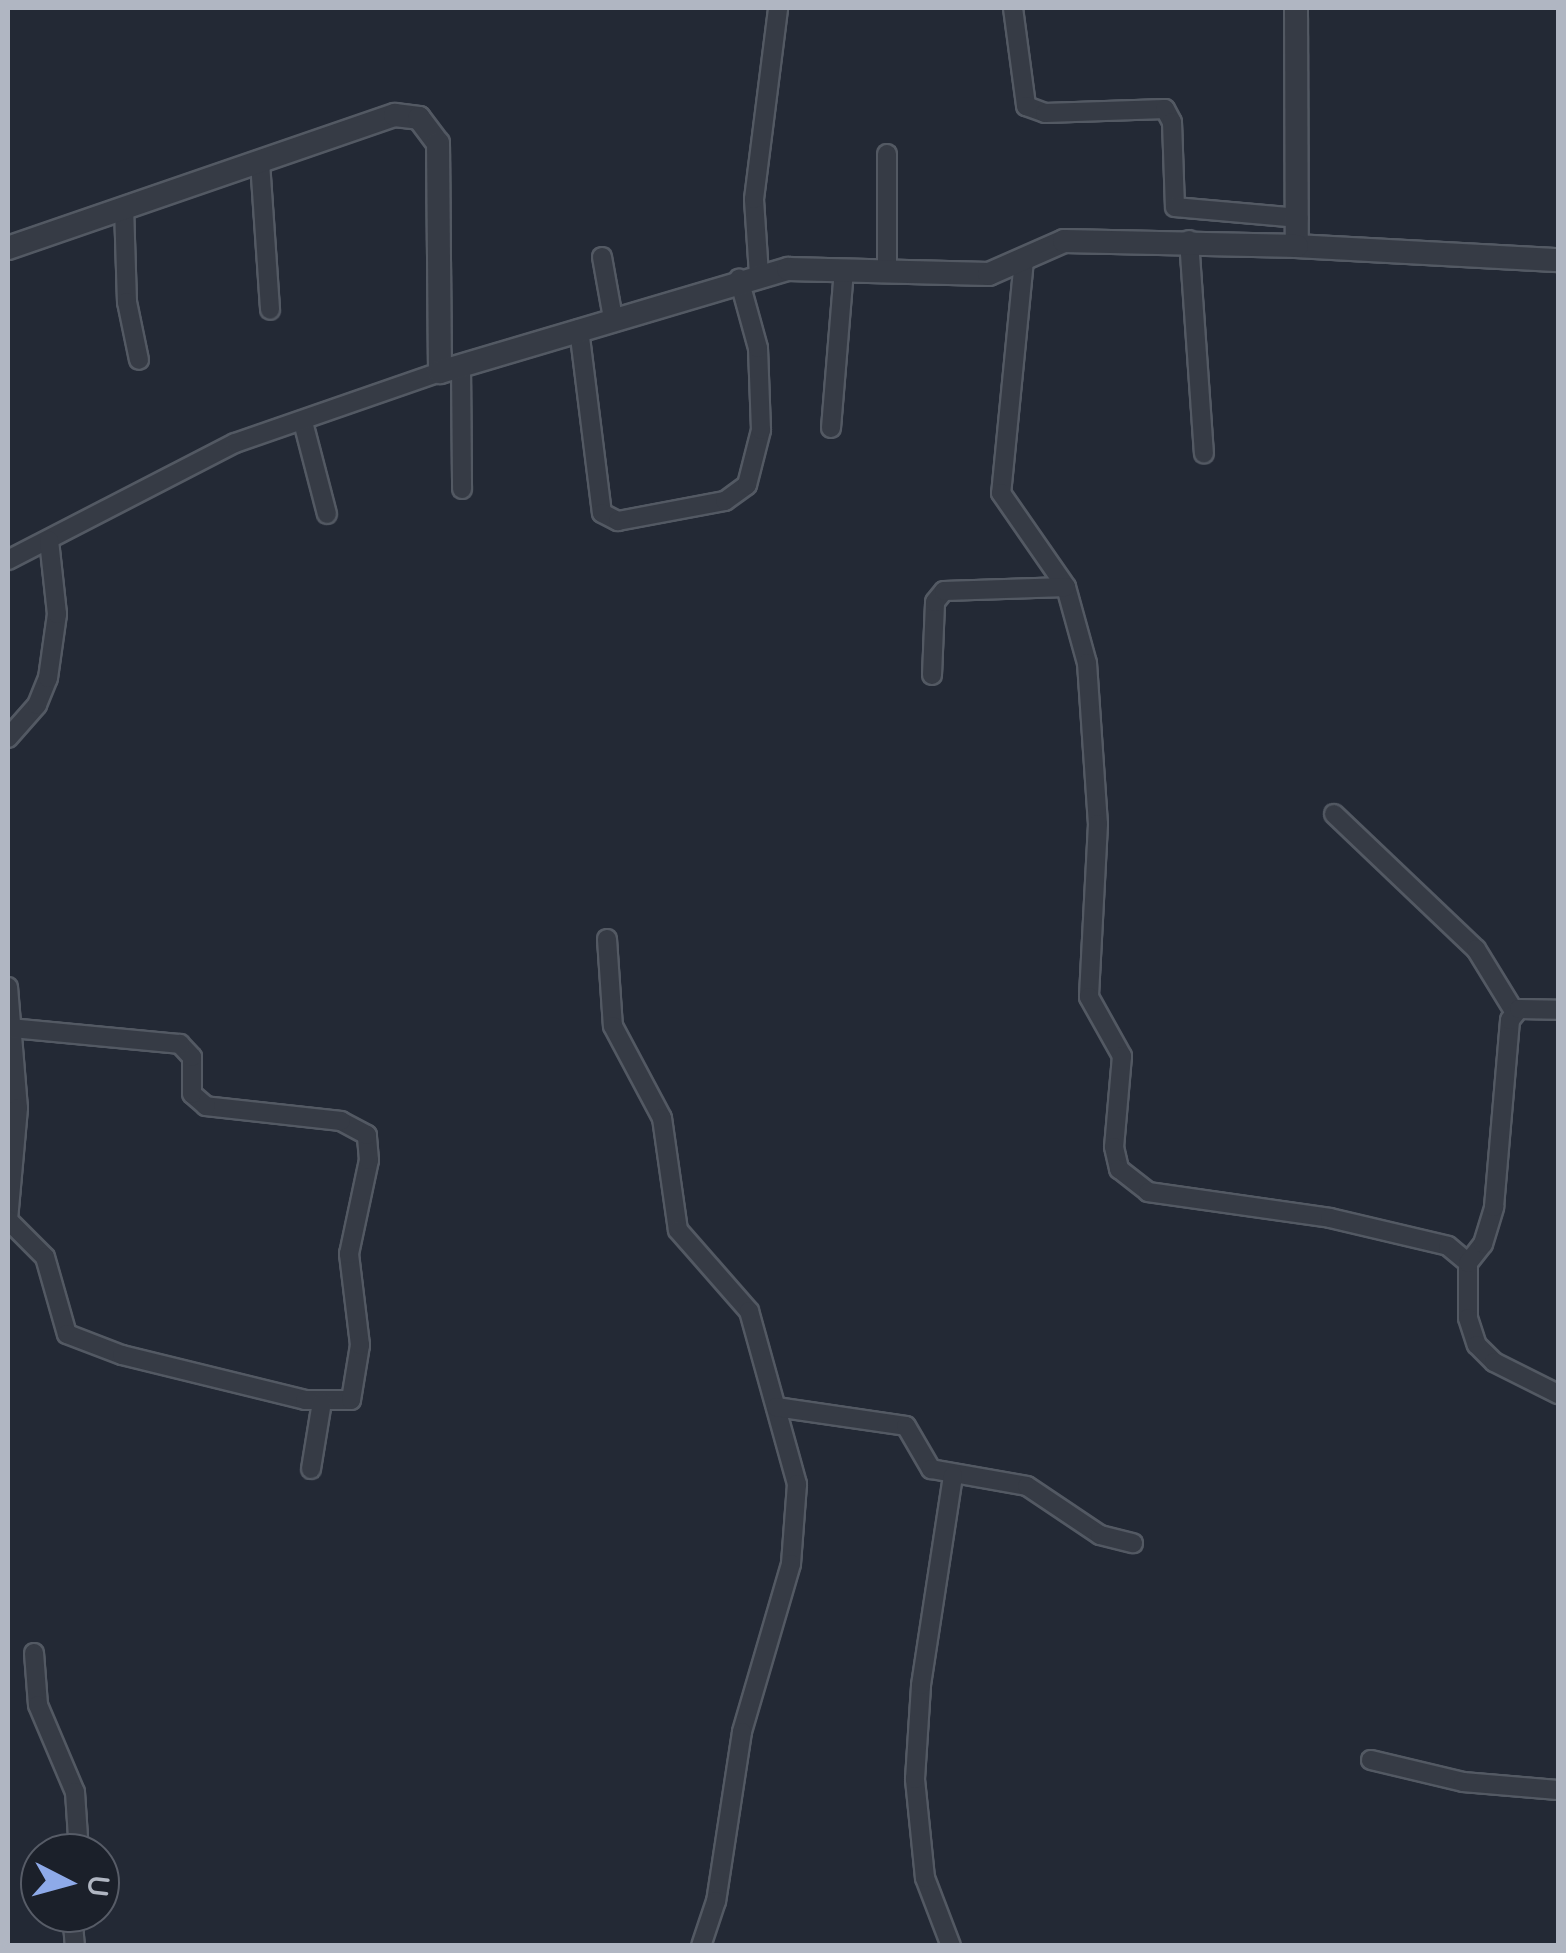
<!DOCTYPE html>
<html>
<head>
<meta charset="utf-8">
<style>
	body { margin:0 }
	#map { position:relative; width:1566px; height:1953px; overflow:hidden; background:#232935; font-family:"Varela Round",sans-serif }
	div>[style] { position:absolute }
	.roads { filter:drop-shadow(2px 0 #535963) drop-shadow(-2px 0 #535963) drop-shadow(0 2px #535963) drop-shadow(0 -2px #535963) }
	.minor>* { height:18px; margin:-9px; padding:0 9px; transform-origin:9px; border-radius:9px; background:#363b45 }
	.tertiary>* { height:22px; margin:-11px; padding:0 11px; transform-origin:11px; border-radius:11px; background:#363b45 }
	span { translate:-50% -50%; white-space:nowrap; text-align:center; line-height:1.15; -webkit-text-stroke:8px #1b202a; paint-order:stroke }
	.frame { position:absolute; inset:0; border:10px solid #b0b6c2; pointer-events:none }
	.north { position:absolute; left:20px; top:1833px; width:100px; height:100px; box-sizing:border-box; background:#1b202a; border:2px solid #575c67; border-radius:50%; rotate:96deg; font-size:28px; font-weight:700; line-height:40px; text-align:center; color:#b0b6c2 }
	.north::after { content:''; display:block; margin:auto; width:35px; height:45px; background:#8eaae9; clip-path:polygon(50% 0,100% 100%,50% 72%,0 100%) }
</style>
</head>
<body>
<div id="map">
	<div class="roads">
		<div class="minor">
			<div style="left:1013px;top:8px;width:99px;rotate:82.4deg"></div>
			<div style="left:1026px;top:106px;width:20px;rotate:20deg"></div>
			<div style="left:1045px;top:113px;width:120px;rotate:-1.9deg"></div>
			<div style="left:1165px;top:109px;width:15px;rotate:62deg"></div>
			<div style="left:1172px;top:122px;width:85px;rotate:88deg"></div>
			<div style="left:1175px;top:207px;width:124px;rotate:5.1deg"></div>
			<div style="left:260px;top:162px;width:148px;rotate:86.1deg"></div>
			<div style="left:124px;top:207px;width:95px;rotate:88.2deg"></div>
			<div style="left:127px;top:302px;width:59px;rotate:78.3deg"></div>
			<div style="left:1189px;top:240px;width:214px;rotate:86deg"></div>
			<div style="left:602px;top:257px;width:62px;rotate:79.8deg"></div>
			<div style="left:1024px;top:260px;width:234px;rotate:95.6deg"></div>
			<div style="left:1001px;top:493px;width:114px;rotate:55.3deg"></div>
			<div style="left:1066px;top:587px;width:79px;rotate:74.6deg"></div>
			<div style="left:1087px;top:663px;width:161px;rotate:86.1deg"></div>
			<div style="left:1098px;top:824px;width:173px;rotate:93deg"></div>
			<div style="left:1089px;top:997px;width:68px;rotate:60.8deg"></div>
			<div style="left:1122px;top:1056px;width:91px;rotate:95deg"></div>
			<div style="left:1114px;top:1147px;width:23px;rotate:77deg"></div>
			<div style="left:1119px;top:1169px;width:37px;rotate:38deg"></div>
			<div style="left:1148px;top:1192px;width:184px;rotate:8.1deg"></div>
			<div style="left:1330px;top:1218px;width:121px;rotate:13.3deg"></div>
			<div style="left:1448px;top:1246px;width:26px;rotate:40deg"></div>
			<div style="left:1468px;top:1263px;width:55px;rotate:90deg"></div>
			<div style="left:1468px;top:1318px;width:28px;rotate:72deg"></div>
			<div style="left:1477px;top:1345px;width:24px;rotate:45deg"></div>
			<div style="left:1494px;top:1362px;width:72px;rotate:26.6deg"></div>
			<div style="left:887px;top:273px;width:119px;rotate:-90deg"></div>
			<div style="left:759px;top:275px;width:76px;rotate:-93.8deg"></div>
			<div style="left:754px;top:199px;width:193px;rotate:-82.8deg"></div>
			<div style="left:579px;top:329px;width:185px;rotate:82.9deg"></div>
			<div style="left:602px;top:513px;width:18px;rotate:27deg"></div>
			<div style="left:618px;top:521px;width:109px;rotate:-10.6deg"></div>
			<div style="left:725px;top:501px;width:27px;rotate:-36deg"></div>
			<div style="left:747px;top:485px;width:57px;rotate:-75.7deg"></div>
			<div style="left:761px;top:430px;width:82px;rotate:-92.1deg"></div>
			<div style="left:758px;top:348px;width:72px;rotate:-105.4deg"></div>
			<div style="left:461px;top:366px;width:123px;rotate:89.5deg"></div>
			<div style="left:303px;top:422px;width:95px;rotate:75.4deg"></div>
			<div style="left:831px;top:428px;width:159px;rotate:-85.3deg"></div>
			<div style="left:8px;top:560px;width:255px;rotate:-27.3deg"></div>
			<div style="left:235px;top:443px;width:217px;rotate:-19.1deg"></div>
			<div style="left:932px;top:675px;width:73px;rotate:-87.6deg"></div>
			<div style="left:935px;top:602px;width:14px;rotate:-51deg"></div>
			<div style="left:944px;top:591px;width:122px;rotate:-1.9deg"></div>
			<div style="left:8px;top:738px;width:44px;rotate:-48.7deg"></div>
			<div style="left:37px;top:705px;width:29px;rotate:-68deg"></div>
			<div style="left:48px;top:678px;width:65px;rotate:-82deg"></div>
			<div style="left:57px;top:614px;width:74px;rotate:-96.2deg"></div>
			<div style="left:1334px;top:814px;width:196px;rotate:43.6deg"></div>
			<div style="left:1476px;top:949px;width:73px;rotate:58.5deg"></div>
			<div style="left:607px;top:939px;width:87px;rotate:86.1deg"></div>
			<div style="left:613px;top:1026px;width:104px;rotate:62deg"></div>
			<div style="left:662px;top:1118px;width:113px;rotate:81.9deg"></div>
			<div style="left:678px;top:1230px;width:108px;rotate:48.8deg"></div>
			<div style="left:749px;top:1311px;width:180px;rotate:74.5deg"></div>
			<div style="left:797px;top:1484px;width:80px;rotate:94.3deg"></div>
			<div style="left:791px;top:1564px;width:175px;rotate:106.3deg"></div>
			<div style="left:742px;top:1732px;width:171px;rotate:98.7deg"></div>
			<div style="left:716px;top:1901px;width:47px;rotate:108.4deg"></div>
			<div style="left:8px;top:987px;width:121px;rotate:85.3deg"></div>
			<div style="left:18px;top:1108px;width:111px;rotate:95.1deg"></div>
			<div style="left:8px;top:1220px;width:52px;rotate:45deg"></div>
			<div style="left:45px;top:1257px;width:80px;rotate:74.1deg"></div>
			<div style="left:67px;top:1334px;width:59px;rotate:20.9deg"></div>
			<div style="left:122px;top:1355px;width:188px;rotate:13.8deg"></div>
			<div style="left:305px;top:1400px;width:46px"></div>
			<div style="left:351px;top:1400px;width:56px;rotate:-80.7deg"></div>
			<div style="left:360px;top:1345px;width:92px;rotate:-96.9deg"></div>
			<div style="left:349px;top:1254px;width:96px;rotate:-78deg"></div>
			<div style="left:369px;top:1160px;width:25px;rotate:-95deg"></div>
			<div style="left:367px;top:1135px;width:30px;rotate:-152deg"></div>
			<div style="left:341px;top:1121px;width:136px;rotate:-173.7deg"></div>
			<div style="left:206px;top:1106px;width:18px;rotate:-139deg"></div>
			<div style="left:192px;top:1094px;width:37px;rotate:-90deg"></div>
			<div style="left:192px;top:1057px;width:18px;rotate:-133deg"></div>
			<div style="left:180px;top:1044px;width:170px;rotate:-174.6deg"></div>
			<div style="left:1468px;top:1263px;width:24px;rotate:-52deg"></div>
			<div style="left:1483px;top:1244px;width:39px;rotate:-73deg"></div>
			<div style="left:1494px;top:1207px;width:188px;rotate:-85.1deg"></div>
			<div style="left:1510px;top:1020px;width:14px;rotate:-51deg"></div>
			<div style="left:1519px;top:1009px;width:39px;rotate:1deg"></div>
			<div style="left:776px;top:1407px;width:131px;rotate:8.3deg"></div>
			<div style="left:906px;top:1426px;width:50px;rotate:59.8deg"></div>
			<div style="left:931px;top:1469px;width:97px;rotate:10deg"></div>
			<div style="left:1027px;top:1486px;width:88px;rotate:33.9deg"></div>
			<div style="left:1100px;top:1535px;width:34px;rotate:14deg"></div>
			<div style="left:311px;top:1469px;width:68px;rotate:-80.7deg"></div>
			<div style="left:34px;top:1653px;width:52px;rotate:85.6deg"></div>
			<div style="left:38px;top:1705px;width:95px;rotate:67deg"></div>
			<div style="left:75px;top:1792px;width:61px;rotate:86.2deg"></div>
			<div style="left:1371px;top:1760px;width:95px;rotate:13.4deg"></div>
			<div style="left:1463px;top:1782px;width:95px;rotate:4.8deg"></div>
			<div style="left:72px;top:1913px;width:33px;rotate:85deg"></div>
			<div style="left:951px;top:1946px;width:73px;rotate:-110.9deg"></div>
			<div style="left:925px;top:1878px;width:100px;rotate:-95.8deg"></div>
			<div style="left:915px;top:1779px;width:94px;rotate:-86.3deg"></div>
			<div style="left:921px;top:1685px;width:212px;rotate:-81.3deg"></div>
		</div>
		<div class="tertiary">
			<div style="left:1296px;top:8px;width:238px;rotate:89.8deg"></div>
			<div style="left:1297px;top:246px;width:261px;rotate:3.1deg"></div>
			<div style="left:8px;top:248px;width:409px;rotate:-19deg"></div>
			<div style="left:395px;top:115px;width:24px;rotate:7deg"></div>
			<div style="left:419px;top:118px;width:31px;rotate:53deg"></div>
			<div style="left:438px;top:143px;width:229px;rotate:89.5deg"></div>
			<div style="left:440px;top:372px;width:363px;rotate:-16.5deg"></div>
			<div style="left:788px;top:269px;width:201px;rotate:1.4deg"></div>
			<div style="left:989px;top:274px;width:82px;rotate:-23.7deg"></div>
			<div style="left:1064px;top:241px;width:233px;rotate:1.2deg"></div>
		</div>
	</div>
	<div class="frame"></div>
	<div class="north">U</div>
</div>
</body>
</html>
